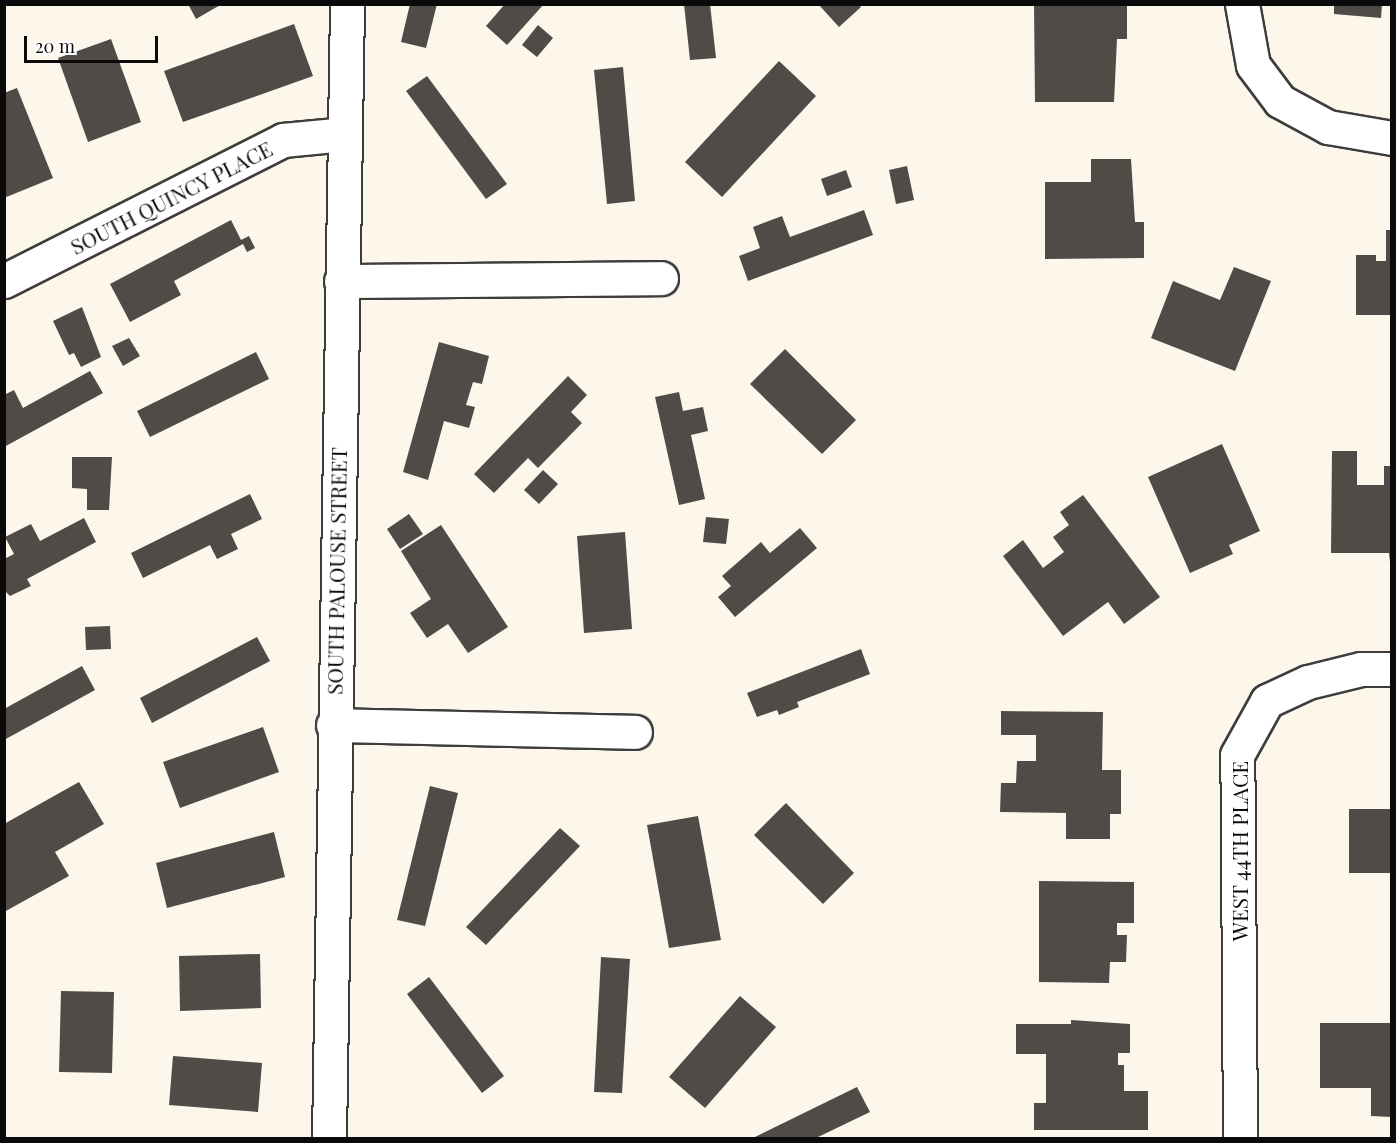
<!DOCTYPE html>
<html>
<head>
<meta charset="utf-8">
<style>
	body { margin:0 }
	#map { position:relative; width:1396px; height:1143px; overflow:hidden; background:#fcf7ea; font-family:"Playfair Display",serif }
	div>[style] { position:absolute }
	.building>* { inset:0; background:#514b48 }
	.roads { filter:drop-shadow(2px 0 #3d3d3d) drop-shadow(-2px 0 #3d3d3d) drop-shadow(0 2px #3d3d3d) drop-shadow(0 -2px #3d3d3d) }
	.minor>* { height:33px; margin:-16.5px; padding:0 16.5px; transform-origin:16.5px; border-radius:16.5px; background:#fff }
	span { translate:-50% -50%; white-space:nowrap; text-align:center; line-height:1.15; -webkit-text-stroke:6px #fff; paint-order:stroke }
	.street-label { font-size:21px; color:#0a0a0a }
	.frame { position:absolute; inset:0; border:6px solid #0a0a0a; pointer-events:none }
	.scale { position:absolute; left:24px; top:36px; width:134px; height:27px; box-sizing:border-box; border:3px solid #0a0a0a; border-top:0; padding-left:8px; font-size:18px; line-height:21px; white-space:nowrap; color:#0a0a0a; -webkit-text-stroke:4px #fff; paint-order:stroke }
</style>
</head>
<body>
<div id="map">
	<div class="building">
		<div style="clip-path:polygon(188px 4px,222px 4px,196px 19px)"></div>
		<div style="clip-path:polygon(410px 4px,437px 4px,426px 48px,401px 42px)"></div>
		<div style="clip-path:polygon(505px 4px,544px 4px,507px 45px,486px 26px)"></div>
		<div style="clip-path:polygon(684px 4px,710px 4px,716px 58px,690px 60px)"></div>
		<div style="clip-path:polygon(1334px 4px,1382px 4px,1381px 18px,1334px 14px)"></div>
		<div style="clip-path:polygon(819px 5px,859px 5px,861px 7px,839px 27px)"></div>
		<div style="clip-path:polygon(1034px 5px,1127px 5px,1127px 39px,1117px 39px,1114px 102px,1035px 102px)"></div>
		<div style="clip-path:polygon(294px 24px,313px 76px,183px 122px,164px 71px)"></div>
		<div style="clip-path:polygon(538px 25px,553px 38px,537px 57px,522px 45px)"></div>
		<div style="clip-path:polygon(111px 39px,141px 122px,88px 142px,58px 58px)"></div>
		<div style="clip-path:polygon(779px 61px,816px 96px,722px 197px,685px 162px)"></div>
		<div style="clip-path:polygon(623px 67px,635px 201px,607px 204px,594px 70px)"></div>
		<div style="clip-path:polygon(427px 76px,507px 184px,486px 199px,406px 91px)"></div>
		<div style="clip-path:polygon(17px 88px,53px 178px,4px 198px,4px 93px)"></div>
		<div style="clip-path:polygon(1091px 159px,1131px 159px,1135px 222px,1144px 222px,1144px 258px,1045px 259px,1045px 182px,1091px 182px)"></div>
		<div style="clip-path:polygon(907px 166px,914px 200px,896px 204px,889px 170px)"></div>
		<div style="clip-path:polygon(846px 170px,852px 187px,827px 196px,821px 179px)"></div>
		<div style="clip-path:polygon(864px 210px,873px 235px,748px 281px,739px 256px,760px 248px,753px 227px,782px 216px,790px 237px)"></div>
		<div style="clip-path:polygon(231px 220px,241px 240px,249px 236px,255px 248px,247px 252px,243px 244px,174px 281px,181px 295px,130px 322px,110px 284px)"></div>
		<div style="clip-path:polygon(1386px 230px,1392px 230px,1392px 315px,1356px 315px,1356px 255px,1376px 255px,1376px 261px,1386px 261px)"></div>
		<div style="clip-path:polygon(1234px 267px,1271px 281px,1235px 371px,1151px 338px,1173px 281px,1220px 300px)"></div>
		<div style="clip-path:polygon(82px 307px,101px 357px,81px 367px,74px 353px,69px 355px,53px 321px)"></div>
		<div style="clip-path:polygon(129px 338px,140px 356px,123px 366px,112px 346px)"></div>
		<div style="clip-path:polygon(439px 342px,489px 356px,482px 384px,473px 382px,466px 405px,475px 407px,469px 428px,444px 421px,428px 480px,403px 472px)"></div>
		<div style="clip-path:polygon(785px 349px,856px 420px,822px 454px,750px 384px)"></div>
		<div style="clip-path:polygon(256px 352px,269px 379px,150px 437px,137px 411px)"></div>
		<div style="clip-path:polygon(90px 371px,103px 393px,4px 447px,4px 395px,14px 390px,23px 408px)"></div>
		<div style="clip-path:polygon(568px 376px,587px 395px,571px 412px,582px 423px,538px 468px,528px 458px,494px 493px,474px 474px)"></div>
		<div style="clip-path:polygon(679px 392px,683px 411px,703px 407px,708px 431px,691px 435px,705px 499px,679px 505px,655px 397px)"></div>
		<div style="clip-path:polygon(1222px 444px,1260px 531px,1229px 545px,1233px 554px,1190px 573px,1148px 477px)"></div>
		<div style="clip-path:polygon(1332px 451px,1357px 451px,1357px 485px,1384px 485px,1384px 466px,1392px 466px,1392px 581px,1389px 553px,1331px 553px)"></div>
		<div style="clip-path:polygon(72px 457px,112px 457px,109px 510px,87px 510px,87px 489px,72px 488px)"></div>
		<div style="clip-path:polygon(543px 470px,558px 484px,539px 504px,524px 490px)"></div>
		<div style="clip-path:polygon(250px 494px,262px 519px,231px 534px,238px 549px,217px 559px,210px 545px,143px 578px,131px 553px)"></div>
		<div style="clip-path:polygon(1083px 495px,1160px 597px,1124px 624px,1108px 602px,1063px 636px,1003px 556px,1023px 540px,1043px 568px,1064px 552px,1053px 537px,1069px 525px,1060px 512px)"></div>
		<div style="clip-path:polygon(409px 514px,423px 534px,400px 549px,387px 529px)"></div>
		<div style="clip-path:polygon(706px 517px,729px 519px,726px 544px,703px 542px)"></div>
		<div style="clip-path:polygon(84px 518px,96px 542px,27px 579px,31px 586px,10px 596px,4px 590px,4px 559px,14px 554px,5px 537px,31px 524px,40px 541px)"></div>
		<div style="clip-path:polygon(441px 525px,508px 627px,468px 653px,448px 624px,427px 638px,410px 613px,431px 599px,401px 551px)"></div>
		<div style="clip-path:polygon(800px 528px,817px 548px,735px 617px,718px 597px,731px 586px,722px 576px,761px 542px,770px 553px)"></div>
		<div style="clip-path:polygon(625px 532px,632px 629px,584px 633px,577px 536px)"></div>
		<div style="clip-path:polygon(110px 626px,111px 649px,86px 650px,85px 627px)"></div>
		<div style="clip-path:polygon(257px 637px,270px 661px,152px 723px,140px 698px)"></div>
		<div style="clip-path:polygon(861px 649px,870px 674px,797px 702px,799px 707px,779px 715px,777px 710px,757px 717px,747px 693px)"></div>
		<div style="clip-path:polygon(82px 666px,95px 690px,4px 740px,4px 709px)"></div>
		<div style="clip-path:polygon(1001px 711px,1103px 712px,1102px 770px,1121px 770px,1121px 814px,1110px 814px,1110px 839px,1066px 839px,1066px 813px,1000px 812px,1001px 783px,1016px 783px,1017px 761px,1036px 761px,1036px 735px,1001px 735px)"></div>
		<div style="clip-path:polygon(263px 727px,279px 772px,180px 808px,163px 762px)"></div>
		<div style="clip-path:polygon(79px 782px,104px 824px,55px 852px,69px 876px,4px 912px,4px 824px)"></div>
		<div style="clip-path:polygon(430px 786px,458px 793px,425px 926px,397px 920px)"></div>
		<div style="clip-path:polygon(786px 803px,854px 873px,823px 904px,754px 835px)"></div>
		<div style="clip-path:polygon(1349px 809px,1392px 809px,1392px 873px,1349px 873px)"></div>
		<div style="clip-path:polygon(698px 816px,721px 940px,669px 948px,647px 825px)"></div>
		<div style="clip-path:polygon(560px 828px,580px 846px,486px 945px,466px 927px)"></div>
		<div style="clip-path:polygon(274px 832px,285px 877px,167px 908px,156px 863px)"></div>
		<div style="clip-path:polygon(1039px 881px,1134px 882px,1134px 923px,1117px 923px,1117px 935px,1127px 935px,1126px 962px,1110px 962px,1109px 983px,1039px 982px)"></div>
		<div style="clip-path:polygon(260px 954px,261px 1008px,180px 1011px,179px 956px)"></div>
		<div style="clip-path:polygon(601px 957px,630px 959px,622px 1093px,594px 1092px)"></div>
		<div style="clip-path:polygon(429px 977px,504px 1076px,482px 1093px,407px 994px)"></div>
		<div style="clip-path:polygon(61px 991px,114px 992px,112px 1073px,59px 1072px)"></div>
		<div style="clip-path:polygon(740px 996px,776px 1027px,705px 1108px,669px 1077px)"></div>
		<div style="clip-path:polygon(1071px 1020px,1130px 1024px,1130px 1053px,1118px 1053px,1118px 1065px,1124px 1065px,1124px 1091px,1148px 1091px,1148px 1130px,1034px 1130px,1034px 1103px,1046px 1103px,1046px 1054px,1016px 1054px,1016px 1024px,1071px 1024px)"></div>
		<div style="clip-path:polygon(1320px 1023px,1392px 1023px,1392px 1117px,1371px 1116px,1371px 1088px,1320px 1088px)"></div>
		<div style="clip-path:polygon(173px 1056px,262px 1063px,258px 1112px,169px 1105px)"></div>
		<div style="clip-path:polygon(857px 1087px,870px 1112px,816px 1138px,753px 1138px)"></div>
	</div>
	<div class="roads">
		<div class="minor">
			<div style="left:1242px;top:4px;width:62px;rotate:79.8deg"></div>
			<div style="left:1253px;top:65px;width:45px;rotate:53.1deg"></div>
			<div style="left:1280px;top:101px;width:55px;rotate:28.4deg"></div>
			<div style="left:1328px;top:127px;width:65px;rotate:9.8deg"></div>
			<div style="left:4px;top:281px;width:313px;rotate:-26.8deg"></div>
			<div style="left:283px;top:140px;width:61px;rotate:-5.6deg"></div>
			<div style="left:341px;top:281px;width:320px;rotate:-0.5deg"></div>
			<div style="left:333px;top:725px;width:302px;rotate:1.3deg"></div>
			<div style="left:329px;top:1138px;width:1134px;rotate:-89.09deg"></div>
			<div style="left:1240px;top:1138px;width:383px;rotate:-90.4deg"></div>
			<div style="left:1237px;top:755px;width:62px;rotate:-60.9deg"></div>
			<div style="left:1267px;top:701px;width:45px;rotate:-24.9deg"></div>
			<div style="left:1308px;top:682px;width:55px;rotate:-13.8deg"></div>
			<div style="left:1361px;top:669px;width:31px"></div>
		</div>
	</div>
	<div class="street-label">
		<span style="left:171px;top:197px;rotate:-27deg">SOUTH QUINCY PLACE</span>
		<span style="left:336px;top:571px;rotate:-89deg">SOUTH PALOUSE STREET</span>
		<span style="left:1239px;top:851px;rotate:-90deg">WEST 44TH PLACE</span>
	</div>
	<div class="frame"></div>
	<div class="scale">20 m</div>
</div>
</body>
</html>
